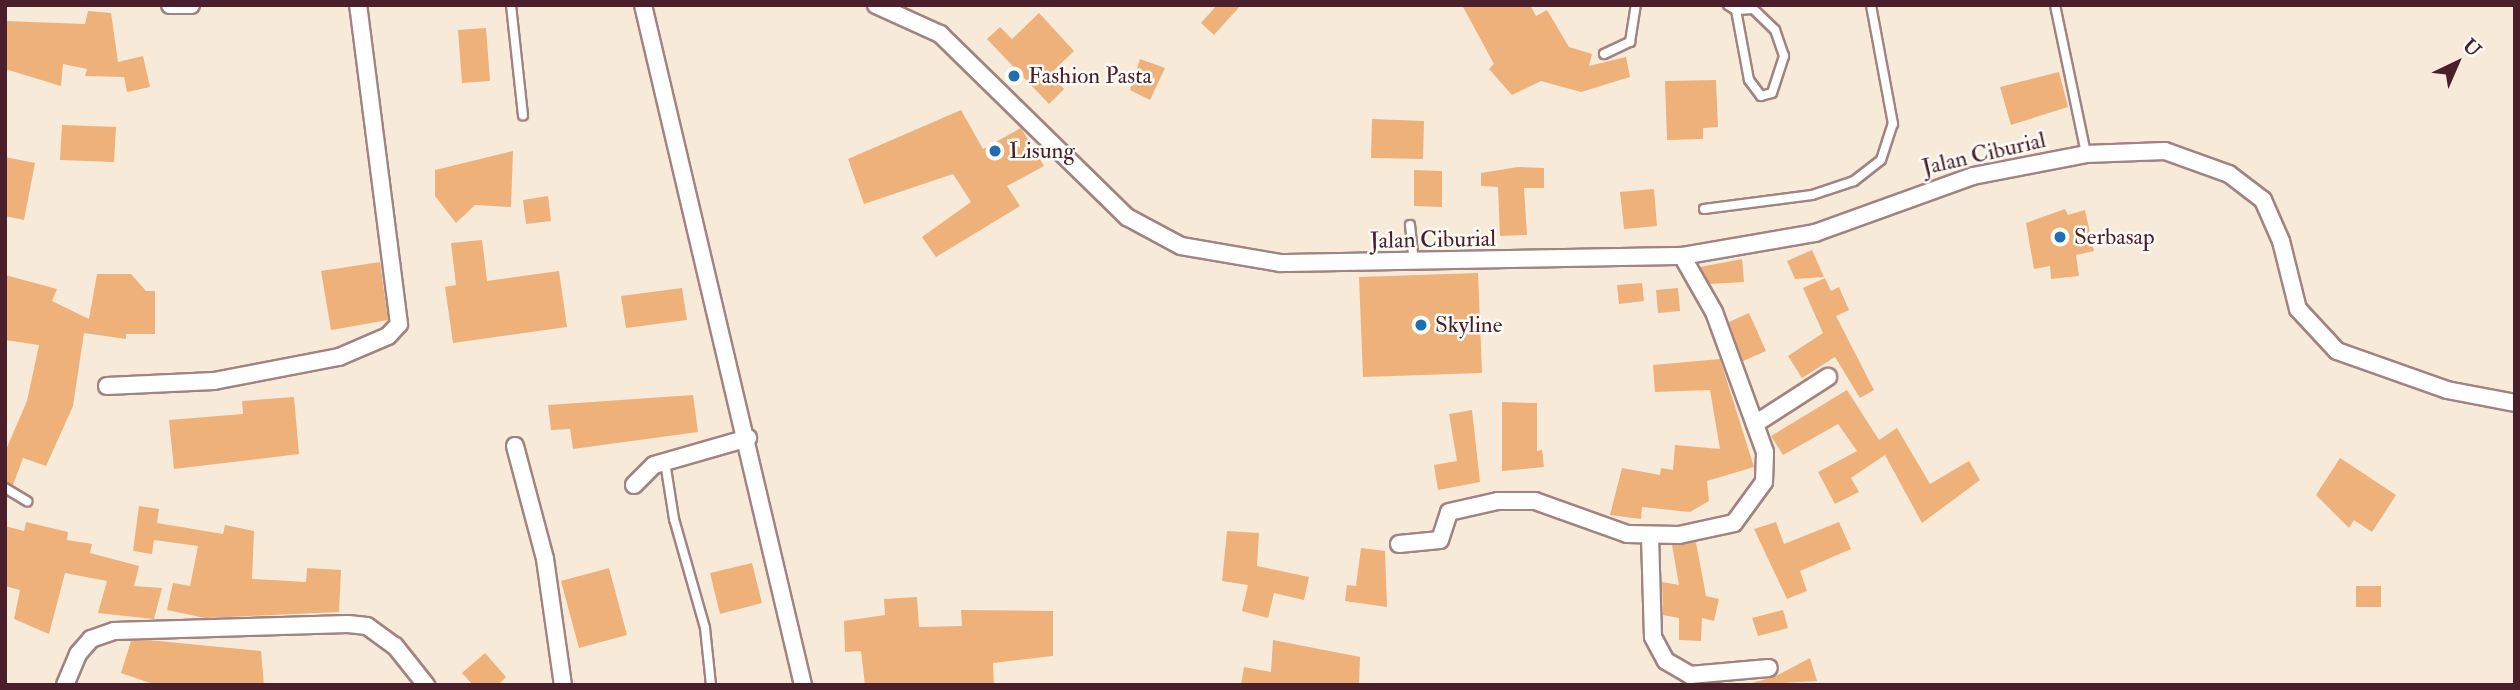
<!DOCTYPE html>
<html>
<head>
<meta charset="utf-8">
<style>
	body { margin:0 }
	#map { position:relative; width:2520px; height:690px; overflow:hidden; background:#f8ead9; font-family:"IM FELL Double Pica",serif }
	div>[style] { position:absolute }
	.building>* { inset:0; background:#eeb17a }
	.roads { filter:drop-shadow(2px 0 #a18482) drop-shadow(-2px 0 #a18482) drop-shadow(0 2px #a18482) drop-shadow(0 -2px #a18482) }
	.lane>* { height:8px; margin:-4px; padding:0 4px; transform-origin:4px; border-radius:4px; background:#fff }
	.street>* { height:16px; margin:-8px; padding:0 8px; transform-origin:8px; border-radius:8px; background:#fff }
	.dots>* { width:19px; height:19px; translate:-50% -50%; box-sizing:border-box; border:4px solid #fdfcf7; border-radius:50% }
	span { translate:-50% -50%; white-space:nowrap; text-align:center; line-height:1.15; -webkit-text-stroke:5px #fdfcf7; paint-order:stroke }
	.poi-label { font-size:23px; color:#4a1f2b }
	.left { translate:0 -50%; text-align:left }
	.street-label { font-size:23px; color:#4a1f2b }
	.frame { position:absolute; inset:0; border:7px solid #4a1f2b; pointer-events:none }
	.north { position:absolute; left:2422px; top:28px; width:70px; height:70px; -webkit-text-stroke:5px #fdfcf7; paint-order:stroke; rotate:44deg; font-size:19px; font-weight:700; line-height:28px; text-align:center; color:#4a1f2b }
	.north::after { content:''; display:block; margin:auto; width:24px; height:32px; background:#4a1f2b; clip-path:polygon(50% 0,100% 100%,50% 72%,0 100%) }
</style>
</head>
<body>
<div id="map">
	<div class="building">
		<div style="clip-path:polygon(1217px 5px,1241px 5px,1214px 35px,1201px 23px)"></div>
		<div style="clip-path:polygon(1462px 5px,1530px 5px,1536px 16px,1547px 10px,1569px 47px,1592px 54px,1589px 66px,1626px 57px,1630px 77px,1581px 92px,1541px 81px,1512px 95px,1489px 69px,1494px 64px)"></div>
		<div style="clip-path:polygon(88px 11px,111px 13px,118px 62px,143px 56px,150px 87px,127px 92px,124px 77px,85px 76px,87px 69px,63px 64px,61px 86px,5px 69px,5px 21px,85px 24px)"></div>
		<div style="clip-path:polygon(1039px 13px,1074px 51px,1050px 74px,1064px 89px,1049px 104px,987px 39px,1000px 27px,1012px 39px)"></div>
		<div style="clip-path:polygon(486px 28px,490px 81px,462px 83px,458px 30px)"></div>
		<div style="clip-path:polygon(1140px 59px,1165px 68px,1150px 100px,1130px 90px)"></div>
		<div style="clip-path:polygon(2059px 72px,2068px 107px,2011px 125px,2000px 87px)"></div>
		<div style="clip-path:polygon(1716px 80px,1718px 127px,1703px 128px,1703px 139px,1667px 140px,1665px 81px)"></div>
		<div style="clip-path:polygon(961px 110px,983px 149px,1021px 128px,1044px 166px,1007px 186px,1020px 206px,936px 257px,922px 237px,971px 202px,953px 174px,864px 204px,848px 159px)"></div>
		<div style="clip-path:polygon(1372px 119px,1424px 121px,1423px 159px,1371px 158px)"></div>
		<div style="clip-path:polygon(62px 125px,116px 127px,114px 162px,60px 160px)"></div>
		<div style="clip-path:polygon(513px 151px,511px 207px,475px 205px,456px 223px,435px 196px,435px 170px)"></div>
		<div style="clip-path:polygon(5px 157px,35px 163px,24px 220px,5px 216px)"></div>
		<div style="clip-path:polygon(1518px 167px,1544px 168px,1544px 188px,1524px 188px,1527px 235px,1500px 236px,1498px 187px,1481px 186px,1481px 173px)"></div>
		<div style="clip-path:polygon(1414px 170px,1442px 171px,1442px 207px,1414px 206px)"></div>
		<div style="clip-path:polygon(1654px 189px,1657px 226px,1624px 229px,1620px 192px)"></div>
		<div style="clip-path:polygon(548px 196px,551px 221px,526px 224px,523px 200px)"></div>
		<div style="clip-path:polygon(2065px 209px,2068px 215px,2085px 210px,2094px 251px,2076px 255px,2079px 276px,2051px 279px,2050px 266px,2034px 269px,2026px 223px)"></div>
		<div style="clip-path:polygon(482px 240px,487px 281px,559px 271px,567px 327px,453px 343px,445px 287px,456px 285px,451px 243px)"></div>
		<div style="clip-path:polygon(1812px 250px,1824px 277px,1795px 279px,1787px 261px)"></div>
		<div style="clip-path:polygon(1742px 259px,1744px 282px,1710px 284px,1700px 267px)"></div>
		<div style="clip-path:polygon(380px 262px,388px 320px,331px 330px,321px 271px)"></div>
		<div style="clip-path:polygon(1478px 273px,1482px 373px,1363px 377px,1359px 277px)"></div>
		<div style="clip-path:polygon(97px 274px,131px 274px,146px 291px,155px 291px,155px 334px,126px 334px,126px 339px,84px 333px,73px 406px,46px 466px,23px 458px,13px 485px,5px 482px,5px 452px,27px 401px,39px 345px,5px 340px,5px 275px,57px 289px,52px 301px,89px 319px)"></div>
		<div style="clip-path:polygon(1825px 278px,1831px 291px,1839px 287px,1849px 310px,1836px 316px,1874px 390px,1860px 398px,1835px 357px,1802px 378px,1788px 356px,1823px 333px,1803px 288px)"></div>
		<div style="clip-path:polygon(1642px 283px,1644px 301px,1619px 304px,1617px 285px)"></div>
		<div style="clip-path:polygon(682px 288px,687px 320px,626px 328px,621px 296px)"></div>
		<div style="clip-path:polygon(1678px 288px,1680px 311px,1658px 313px,1656px 290px)"></div>
		<div style="clip-path:polygon(1749px 313px,1766px 351px,1743px 361px,1729px 322px)"></div>
		<div style="clip-path:polygon(1720px 359px,1754px 467px,1707px 481px,1709px 501px,1690px 512px,1642px 507px,1641px 519px,1610px 515px,1622px 468px,1660px 475px,1661px 468px,1673px 470px,1675px 445px,1720px 449px,1710px 390px,1655px 392px,1653px 365px)"></div>
		<div style="clip-path:polygon(1847px 390px,1879px 440px,1897px 428px,1930px 484px,1969px 461px,1980px 480px,1922px 523px,1885px 455px,1851px 478px,1859px 492px,1835px 504px,1818px 472px,1857px 451px,1838px 424px,1783px 455px,1771px 436px)"></div>
		<div style="clip-path:polygon(693px 395px,698px 432px,573px 449px,570px 429px,551px 430px,548px 405px)"></div>
		<div style="clip-path:polygon(294px 397px,299px 454px,174px 469px,169px 420px,243px 414px,242px 401px)"></div>
		<div style="clip-path:polygon(1502px 402px,1537px 403px,1537px 451px,1542px 450px,1544px 467px,1502px 471px)"></div>
		<div style="clip-path:polygon(1472px 410px,1480px 482px,1438px 490px,1434px 465px,1457px 461px,1449px 414px)"></div>
		<div style="clip-path:polygon(2340px 458px,2396px 495px,2372px 532px,2354px 520px,2349px 528px,2316px 495px)"></div>
		<div style="clip-path:polygon(139px 506px,159px 509px,157px 523px,223px 534px,225px 525px,254px 531px,252px 579px,306px 582px,307px 568px,341px 570px,339px 612px,205px 618px,167px 610px,173px 583px,190px 586px,198px 546px,154px 540px,152px 554px,133px 551px)"></div>
		<div style="clip-path:polygon(26px 522px,68px 532px,67px 540px,92px 544px,90px 553px,139px 566px,134px 586px,162px 588px,154px 619px,98px 613px,107px 581px,65px 573px,49px 634px,14px 619px,20px 590px,5px 586px,5px 526px,24px 531px)"></div>
		<div style="clip-path:polygon(1776px 522px,1784px 544px,1839px 522px,1851px 549px,1800px 571px,1807px 591px,1787px 599px,1754px 529px)"></div>
		<div style="clip-path:polygon(1227px 531px,1259px 533px,1257px 566px,1309px 577px,1304px 600px,1274px 593px,1268px 618px,1242px 611px,1248px 585px,1222px 581px)"></div>
		<div style="clip-path:polygon(1696px 542px,1706px 596px,1719px 599px,1714px 621px,1702px 618px,1701px 641px,1679px 640px,1679px 618px,1663px 615px,1662px 582px,1679px 585px,1672px 545px)"></div>
		<div style="clip-path:polygon(1361px 548px,1385px 551px,1387px 607px,1345px 601px,1347px 585px,1356px 586px)"></div>
		<div style="clip-path:polygon(752px 563px,762px 603px,720px 614px,710px 573px)"></div>
		<div style="clip-path:polygon(609px 568px,627px 635px,579px 648px,561px 581px)"></div>
		<div style="clip-path:polygon(2356px 586px,2381px 586px,2381px 607px,2356px 607px)"></div>
		<div style="clip-path:polygon(917px 597px,919px 627px,962px 626px,961px 610px,1053px 611px,1053px 656px,993px 663px,994px 685px,865px 685px,861px 651px,845px 652px,844px 621px,885px 615px,884px 599px)"></div>
		<div style="clip-path:polygon(1783px 610px,1788px 628px,1758px 636px,1752px 618px)"></div>
		<div style="clip-path:polygon(148px 640px,261px 651px,264px 685px,156px 685px,121px 673px,131px 641px)"></div>
		<div style="clip-path:polygon(1273px 640px,1360px 657px,1359px 685px,1241px 685px,1244px 667px,1271px 672px)"></div>
		<div style="clip-path:polygon(485px 653px,506px 677px,498px 685px,473px 685px,462px 673px)"></div>
		<div style="clip-path:polygon(1810px 658px,1817px 681px,1744px 685px,1774px 677px)"></div>
	</div>
	<div class="roads">
		<div class="lane">
			<div style="left:511px;top:5px;width:111px;rotate:83.8deg"></div>
			<div style="left:1728px;top:5px;width:9px;rotate:32deg"></div>
			<div style="left:1736px;top:10px;width:71px;rotate:79.5deg"></div>
			<div style="left:1749px;top:80px;width:20px;rotate:53deg"></div>
			<div style="left:1761px;top:96px;width:11px;rotate:-15deg"></div>
			<div style="left:1772px;top:93px;width:39px;rotate:-72deg"></div>
			<div style="left:1784px;top:56px;width:28px;rotate:-109deg"></div>
			<div style="left:1775px;top:30px;width:30px;rotate:-136deg"></div>
			<div style="left:1753px;top:9px;width:17px;rotate:177deg"></div>
			<div style="left:2055px;top:5px;width:152px;rotate:78.2deg"></div>
			<div style="left:1604px;top:54px;width:29px;rotate:-25deg"></div>
			<div style="left:1630px;top:42px;width:37px;rotate:-81deg"></div>
			<div style="left:1704px;top:209px;width:109px;rotate:-7.4deg"></div>
			<div style="left:1812px;top:195px;width:44px;rotate:-18.4deg"></div>
			<div style="left:1854px;top:181px;width:34px;rotate:-38deg"></div>
			<div style="left:1881px;top:160px;width:38px;rotate:-72deg"></div>
			<div style="left:1893px;top:124px;width:121px;rotate:-100.5deg"></div>
			<div style="left:1410px;top:225px;width:36px;rotate:84deg"></div>
			<div style="left:665px;top:462px;width:58px;rotate:81deg"></div>
			<div style="left:674px;top:519px;width:113px;rotate:74.1deg"></div>
			<div style="left:705px;top:628px;width:57px;rotate:84deg"></div>
			<div style="left:5px;top:488px;width:26px;rotate:31deg"></div>
		</div>
		<div class="street">
			<div style="left:170px;top:5px;width:21px"></div>
			<div style="left:643px;top:5px;width:699px;rotate:76.76deg"></div>
			<div style="left:876px;top:5px;width:70px;rotate:24.4deg"></div>
			<div style="left:940px;top:34px;width:262px;rotate:44.4deg"></div>
			<div style="left:1127px;top:217px;width:61px;rotate:28.2deg"></div>
			<div style="left:1181px;top:246px;width:100px;rotate:9.7deg"></div>
			<div style="left:1280px;top:263px;width:402px;rotate:-1deg"></div>
			<div style="left:1682px;top:256px;width:135px;rotate:-9.8deg"></div>
			<div style="left:1815px;top:233px;width:168px;rotate:-19.8deg"></div>
			<div style="left:1973px;top:176px;width:115px;rotate:-11deg"></div>
			<div style="left:2086px;top:154px;width:79px;rotate:-2.2deg"></div>
			<div style="left:2165px;top:151px;width:68px;rotate:19.8deg"></div>
			<div style="left:2229px;top:174px;width:43px;rotate:37.4deg"></div>
			<div style="left:2263px;top:200px;width:45px;rotate:66.3deg"></div>
			<div style="left:2281px;top:241px;width:70px;rotate:76deg"></div>
			<div style="left:2298px;top:309px;width:57px;rotate:47.1deg"></div>
			<div style="left:2337px;top:351px;width:117px;rotate:19.5deg"></div>
			<div style="left:2447px;top:390px;width:69px;rotate:10.8deg"></div>
			<div style="left:107px;top:386px;width:107px;rotate:-2.7deg"></div>
			<div style="left:214px;top:381px;width:127px;rotate:-10.9deg"></div>
			<div style="left:339px;top:357px;width:53px;rotate:-23.2deg"></div>
			<div style="left:388px;top:336px;width:16px;rotate:-47deg"></div>
			<div style="left:399px;top:324px;width:322px;rotate:-97.3deg"></div>
			<div style="left:1755px;top:424px;width:87px;rotate:-32.8deg"></div>
			<div style="left:515px;top:446px;width:117px;rotate:75.1deg"></div>
			<div style="left:545px;top:559px;width:127px;rotate:81.9deg"></div>
			<div style="left:634px;top:485px;width:28px;rotate:-45deg"></div>
			<div style="left:654px;top:465px;width:98px;rotate:-16deg"></div>
			<div style="left:1650px;top:536px;width:101px;rotate:88.3deg"></div>
			<div style="left:1653px;top:637px;width:27px;rotate:62deg"></div>
			<div style="left:1666px;top:661px;width:28px;rotate:30deg"></div>
			<div style="left:1690px;top:675px;width:79px;rotate:-5.1deg"></div>
			<div style="left:1399px;top:544px;width:41px;rotate:-5.6deg"></div>
			<div style="left:1440px;top:540px;width:29px;rotate:-72deg"></div>
			<div style="left:1449px;top:512px;width:50px;rotate:-12.7deg"></div>
			<div style="left:1498px;top:501px;width:37px"></div>
			<div style="left:1535px;top:501px;width:98px;rotate:19.7deg"></div>
			<div style="left:1627px;top:534px;width:52px;rotate:1.1deg"></div>
			<div style="left:1679px;top:535px;width:56px;rotate:-12.3deg"></div>
			<div style="left:1734px;top:523px;width:51px;rotate:-53.8deg"></div>
			<div style="left:1764px;top:482px;width:30px;rotate:-88deg"></div>
			<div style="left:1765px;top:452px;width:149px;rotate:-110deg"></div>
			<div style="left:1714px;top:312px;width:64px;rotate:-119.7deg"></div>
			<div style="left:65px;top:685px;width:34px;rotate:-67deg"></div>
			<div style="left:78px;top:654px;width:20px;rotate:-49deg"></div>
			<div style="left:91px;top:639px;width:24px;rotate:-19deg"></div>
			<div style="left:114px;top:631px;width:234px;rotate:-1.7deg"></div>
			<div style="left:348px;top:624px;width:19px;rotate:6deg"></div>
			<div style="left:367px;top:626px;width:34px;rotate:36deg"></div>
			<div style="left:395px;top:646px;width:50px;rotate:51.5deg"></div>
		</div>
	</div>
	<div class="dots">
		<div style="left:1014px;top:76px;background:#1f6fb2"></div>
		<div style="left:995px;top:151px;background:#1f6fb2"></div>
		<div style="left:2060px;top:237px;background:#1f6fb2"></div>
		<div style="left:1421px;top:325px;background:#1f6fb2"></div>
	</div>
	<div class="poi-label">
		<span class="left" style="left:1028px;top:76px">Fashion Pasta</span>
		<span class="left" style="left:1009px;top:151px">Lisung</span>
		<span class="left" style="left:2074px;top:237px">Serbasap</span>
		<span class="left" style="left:1435px;top:325px">Skyline</span>
	</div>
	<div class="street-label">
		<span style="left:1984px;top:154px;rotate:-13deg">Jalan Ciburial</span>
		<span style="left:1433px;top:240px;rotate:-1deg">Jalan Ciburial</span>
	</div>
	<div class="frame"></div>
	<div class="north">U</div>
</div>
</body>
</html>
